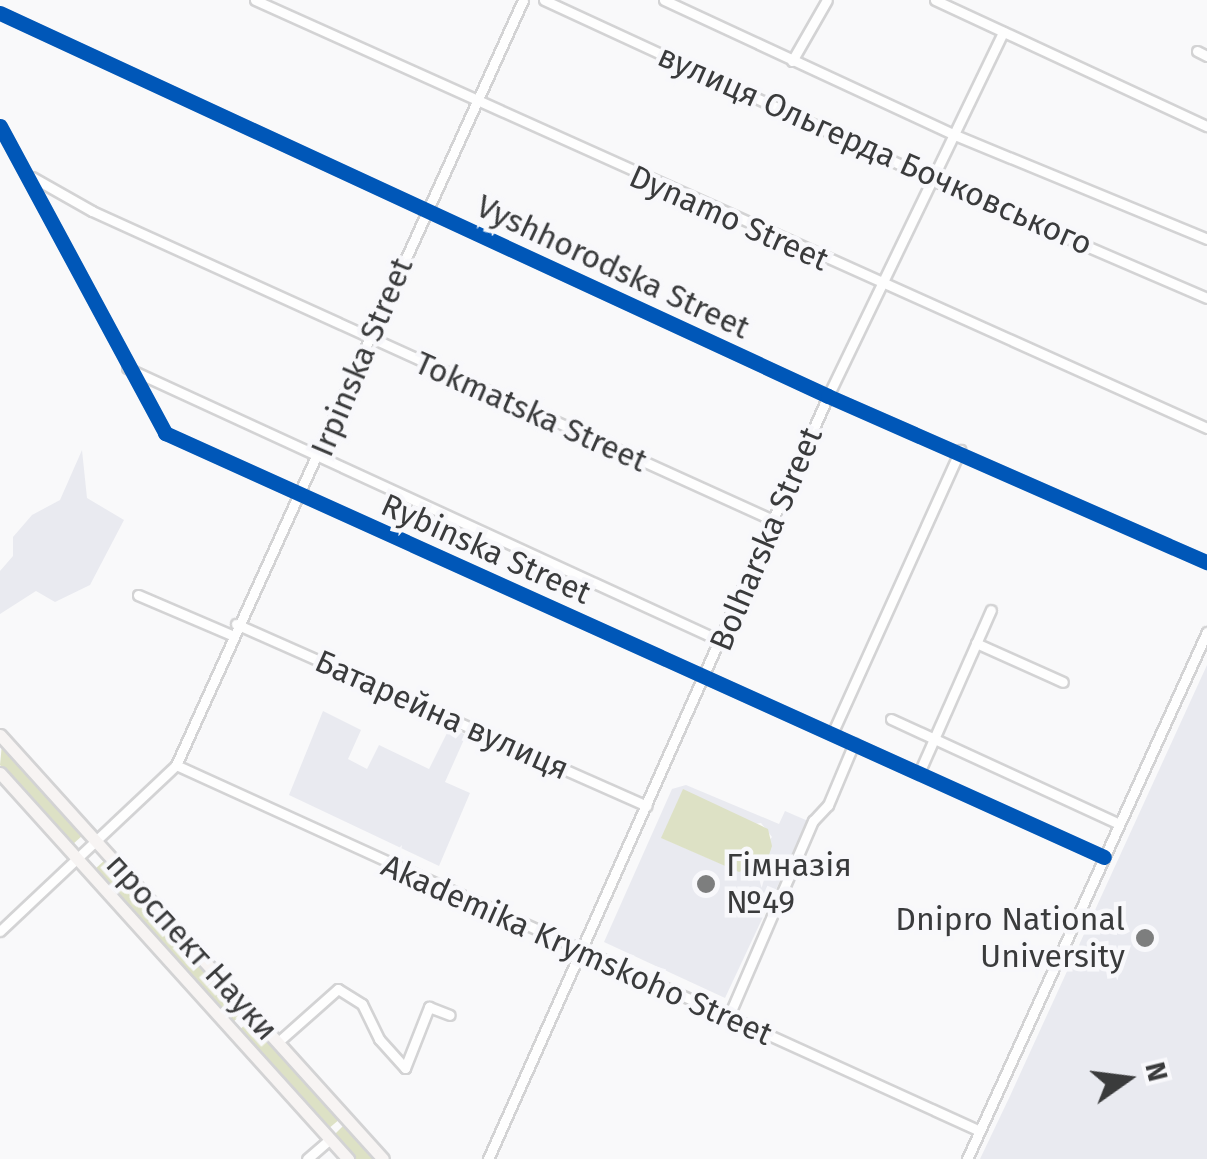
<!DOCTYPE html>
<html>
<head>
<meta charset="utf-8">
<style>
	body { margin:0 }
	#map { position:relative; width:1207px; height:1159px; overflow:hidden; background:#f9f9fa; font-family:"Fira Sans",sans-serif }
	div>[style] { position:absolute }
	.built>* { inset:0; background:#e9eaf0 }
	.green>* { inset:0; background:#dde1c5 }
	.roads { filter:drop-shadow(2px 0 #d3d3d4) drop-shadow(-2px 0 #d3d3d4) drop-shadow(0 2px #d3d3d4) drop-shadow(0 -2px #d3d3d4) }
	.minor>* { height:9px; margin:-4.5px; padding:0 4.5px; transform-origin:4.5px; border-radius:4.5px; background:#fefefe }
	.major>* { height:11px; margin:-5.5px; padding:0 5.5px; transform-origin:5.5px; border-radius:5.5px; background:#f7f4f3 }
	.cycleway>* { height:15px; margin:-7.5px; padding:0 7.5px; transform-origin:7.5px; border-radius:7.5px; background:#0057b8 }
	.dots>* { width:28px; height:28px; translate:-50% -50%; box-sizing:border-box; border:5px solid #f8f8fb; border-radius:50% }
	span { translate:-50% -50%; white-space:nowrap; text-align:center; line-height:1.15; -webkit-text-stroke:9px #f8f8fb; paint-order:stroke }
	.street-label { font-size:32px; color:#3a3b3c }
	.poi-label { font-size:32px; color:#3a3b3c }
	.left { translate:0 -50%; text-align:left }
	.right { translate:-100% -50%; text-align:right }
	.north { position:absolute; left:1077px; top:1029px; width:100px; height:100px; -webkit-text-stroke:8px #f8f8fb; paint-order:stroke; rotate:76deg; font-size:28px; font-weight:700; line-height:40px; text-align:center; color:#3a3b3c }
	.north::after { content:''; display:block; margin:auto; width:35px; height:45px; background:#3a3b3c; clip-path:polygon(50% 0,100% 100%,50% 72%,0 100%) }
</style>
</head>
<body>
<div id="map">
	<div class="built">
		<div style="clip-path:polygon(82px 450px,87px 498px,124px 520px,90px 585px,55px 602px,36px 591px,0 614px,0 571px,13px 556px,13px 537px,32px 515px,60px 500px)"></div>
		<div style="clip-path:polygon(1207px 665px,1207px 1159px,980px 1159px,1010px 1096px)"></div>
		<div style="clip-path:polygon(323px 711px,361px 730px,348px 759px,367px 769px,379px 745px,429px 769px,450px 727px,466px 735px,445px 782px,470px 793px,439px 866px,289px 795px)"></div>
		<div style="clip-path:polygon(evenodd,686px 785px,779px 824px,785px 811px,808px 821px,725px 998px,604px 942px,672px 789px,686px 785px,761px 823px,772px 837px,740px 872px,662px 838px,761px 823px)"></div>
	</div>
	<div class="green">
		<div style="clip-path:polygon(2px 744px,83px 835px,72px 845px,0 765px)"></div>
		<div style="clip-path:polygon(683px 789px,768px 829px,772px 846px,766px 864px,739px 872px,661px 838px)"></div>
		<div style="clip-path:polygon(106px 859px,244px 1012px,232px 1023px,94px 870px)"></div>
		<div style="clip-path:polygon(251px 1020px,340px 1119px,328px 1129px,239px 1030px)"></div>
		<div style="clip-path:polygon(345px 1124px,377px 1159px,356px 1159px,334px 1135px)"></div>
	</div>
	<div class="roads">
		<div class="minor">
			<div style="left:255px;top:0;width:1044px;rotate:24.21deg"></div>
			<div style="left:544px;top:0;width:429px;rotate:24.8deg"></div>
			<div style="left:933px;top:180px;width:298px;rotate:23.3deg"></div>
			<div style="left:664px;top:0;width:321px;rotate:24.9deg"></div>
			<div style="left:955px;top:135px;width:273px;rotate:22.4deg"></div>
			<div style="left:935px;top:0;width:300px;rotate:24.9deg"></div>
			<div style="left:0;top:13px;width:912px;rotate:24.82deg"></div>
			<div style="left:828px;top:396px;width:414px;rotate:23.7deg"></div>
			<div style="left:1197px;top:51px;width:11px;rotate:27deg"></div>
			<div style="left:792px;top:61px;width:70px;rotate:-60.2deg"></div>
			<div style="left:0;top:126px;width:349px;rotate:61.7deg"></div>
			<div style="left:165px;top:433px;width:1030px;rotate:24.3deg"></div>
			<div style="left:32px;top:177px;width:69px;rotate:29.5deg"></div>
			<div style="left:92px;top:211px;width:748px;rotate:24.41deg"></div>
			<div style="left:127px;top:368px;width:656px;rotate:24.69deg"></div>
			<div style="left:138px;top:595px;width:102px;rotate:23.1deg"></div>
			<div style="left:236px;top:624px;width:449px;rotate:23.9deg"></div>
			<div style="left:976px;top:643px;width:95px;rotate:24.1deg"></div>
			<div style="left:891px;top:719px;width:251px;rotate:24.7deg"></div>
			<div style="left:832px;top:734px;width:312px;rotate:-65.7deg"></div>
			<div style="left:176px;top:765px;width:883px;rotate:24.48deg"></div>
			<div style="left:919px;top:773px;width:178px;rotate:-66.2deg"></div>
			<div style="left:0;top:931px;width:242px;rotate:-43.3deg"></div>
			<div style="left:176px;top:765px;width:840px;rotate:-65.6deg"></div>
			<div style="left:728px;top:1018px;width:215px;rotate:-66.7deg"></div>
			<div style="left:813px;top:821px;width:22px;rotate:-47deg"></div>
			<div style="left:828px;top:805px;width:67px;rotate:-67.2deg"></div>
			<div style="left:278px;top:1042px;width:80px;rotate:-41.5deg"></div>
			<div style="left:338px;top:989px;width:28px;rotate:32deg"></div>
			<div style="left:362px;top:1004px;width:39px;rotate:64deg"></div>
			<div style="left:379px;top:1039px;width:39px;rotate:48deg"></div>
			<div style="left:405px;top:1068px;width:66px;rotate:-68.5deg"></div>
			<div style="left:429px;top:1007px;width:22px;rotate:21deg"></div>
			<div style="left:307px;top:1159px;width:30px;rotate:-41deg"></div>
			<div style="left:488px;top:1159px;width:835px;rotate:-65.98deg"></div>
			<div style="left:828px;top:396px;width:404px;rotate:-64.3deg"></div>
			<div style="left:967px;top:1159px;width:579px;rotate:-65.52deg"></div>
		</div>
		<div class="major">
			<div style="left:0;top:735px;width:571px;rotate:47.91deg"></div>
			<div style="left:0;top:773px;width:520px;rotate:47.96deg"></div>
		</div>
	</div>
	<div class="cycleway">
		<div style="left:0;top:13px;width:912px;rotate:24.82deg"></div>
		<div style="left:828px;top:396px;width:414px;rotate:23.7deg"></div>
		<div style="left:0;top:126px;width:349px;rotate:61.7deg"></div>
		<div style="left:165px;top:433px;width:1030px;rotate:24.3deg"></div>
	</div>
	<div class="dots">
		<div style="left:706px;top:884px;background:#7d7e7e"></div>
		<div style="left:1145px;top:938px;background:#7d7e7e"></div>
	</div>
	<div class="street-label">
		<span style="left:875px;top:150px;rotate:24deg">вулиця Ольгерда Бочковського</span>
		<span style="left:729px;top:218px;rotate:24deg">Dynamo Street</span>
		<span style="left:613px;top:267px;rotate:25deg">Vyshhorodska Street</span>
		<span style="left:362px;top:357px;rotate:-67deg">Irpinska Street</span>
		<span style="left:531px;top:412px;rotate:24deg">Tokmatska Street</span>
		<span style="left:766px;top:539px;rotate:-67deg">Bolharska Street</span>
		<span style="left:486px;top:549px;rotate:24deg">Rybinska Street</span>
		<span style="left:442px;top:715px;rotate:24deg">Батарейна вулиця</span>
		<span style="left:192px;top:947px;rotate:48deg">проспект Науки</span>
		<span style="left:577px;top:950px;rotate:24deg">Akademika Krymskoho Street</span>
	</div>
	<div class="poi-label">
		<span class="left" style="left:726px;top:884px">Гімназія<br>№49</span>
		<span class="right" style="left:1125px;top:938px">Dnipro National<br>University</span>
	</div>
	<div class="north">N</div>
</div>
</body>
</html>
